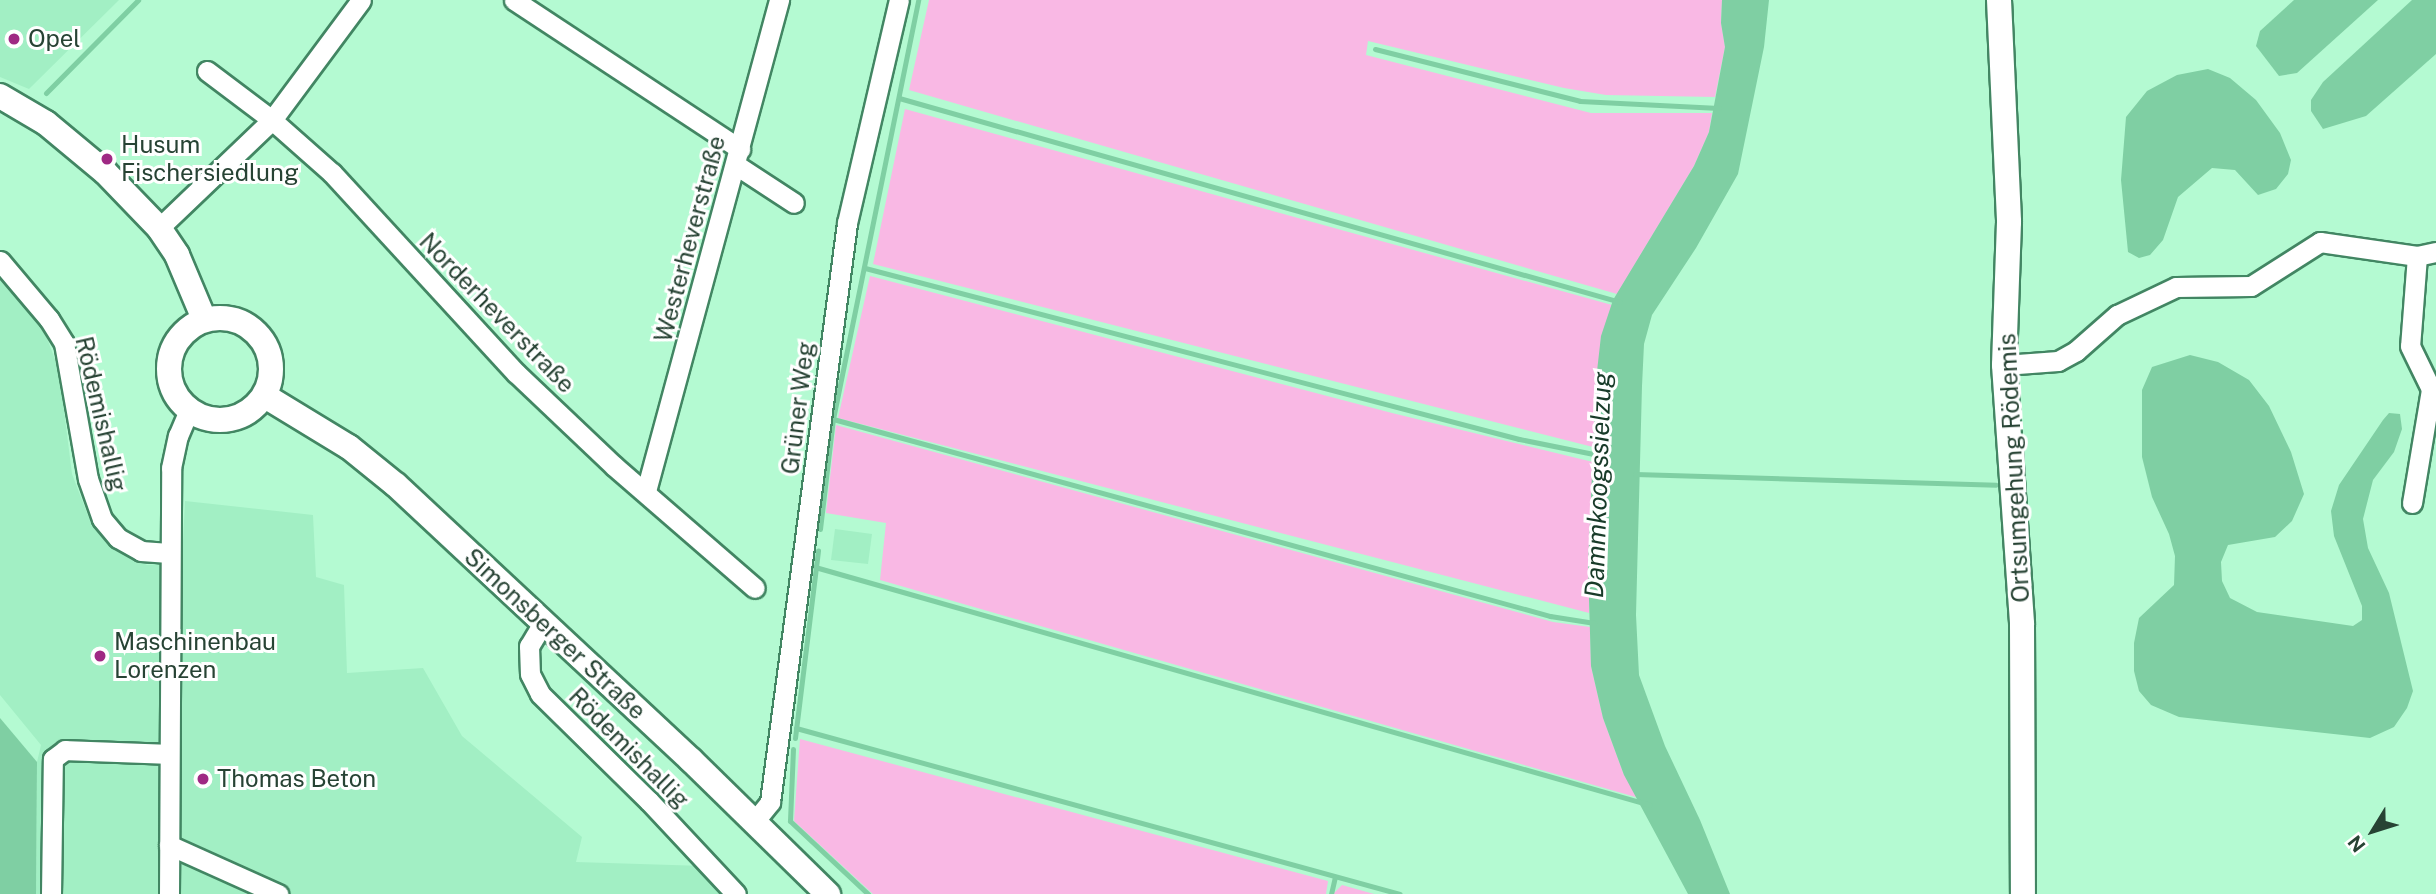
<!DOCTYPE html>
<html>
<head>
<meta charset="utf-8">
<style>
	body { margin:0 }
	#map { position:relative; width:2436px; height:894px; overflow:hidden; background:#b4fad2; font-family:"Public Sans",sans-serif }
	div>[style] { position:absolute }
	.built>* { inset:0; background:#a2efc4 }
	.green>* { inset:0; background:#f9b8e4 }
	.water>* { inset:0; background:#7fcfa3 }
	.stream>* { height:5px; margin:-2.5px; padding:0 2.5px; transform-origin:2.5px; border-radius:2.5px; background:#7fcfa3 }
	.roads { filter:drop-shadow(2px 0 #428663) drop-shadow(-2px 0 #428663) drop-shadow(0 2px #428663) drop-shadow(0 -2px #428663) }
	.minor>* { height:19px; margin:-9.5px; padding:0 9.5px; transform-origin:9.5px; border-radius:9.5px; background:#fff }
	.major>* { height:24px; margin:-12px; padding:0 12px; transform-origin:12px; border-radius:12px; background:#fff }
	.major>.ring { margin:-12px; padding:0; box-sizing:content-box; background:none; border:24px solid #fff; border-radius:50% }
	.dots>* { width:19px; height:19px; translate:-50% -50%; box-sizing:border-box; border:4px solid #fff; border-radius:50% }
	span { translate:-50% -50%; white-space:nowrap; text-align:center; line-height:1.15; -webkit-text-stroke:6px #fff; paint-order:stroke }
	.poi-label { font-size:24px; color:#274334 }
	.left { translate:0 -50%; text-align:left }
	.street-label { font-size:24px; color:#274334 }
	.water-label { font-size:26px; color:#183b29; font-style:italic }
	.north { position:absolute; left:2338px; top:796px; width:70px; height:70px; -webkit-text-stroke:5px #fff; paint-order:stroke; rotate:232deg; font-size:19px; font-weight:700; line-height:28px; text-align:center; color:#274334 }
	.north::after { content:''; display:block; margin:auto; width:24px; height:32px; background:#274334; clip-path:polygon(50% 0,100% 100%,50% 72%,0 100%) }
</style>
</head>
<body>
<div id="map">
	<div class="built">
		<div style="clip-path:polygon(0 0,119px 0,29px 89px,0 77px)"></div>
		<div style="clip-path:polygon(0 274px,45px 333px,59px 370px,72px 474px,92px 526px,109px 546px,147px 565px,182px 562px,185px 501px,313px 515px,316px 577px,344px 585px,347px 673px,423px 668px,462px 736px,582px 837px,576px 862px,704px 866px,730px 894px,36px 894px,37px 762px,41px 745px,0 695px)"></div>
		<div style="clip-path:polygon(835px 529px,872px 534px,868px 564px,831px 560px)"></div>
	</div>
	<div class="green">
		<div style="clip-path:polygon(929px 0,1722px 0,1721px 23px,1725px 47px,1715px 97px,1606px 95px,1564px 88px,1368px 41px,1366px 55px,1591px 113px,1712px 113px,1709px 132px,1694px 166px,1617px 294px,909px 90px)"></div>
		<div style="clip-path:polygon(905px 109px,1612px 305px,1601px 337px,1593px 447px,873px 264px)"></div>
		<div style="clip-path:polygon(870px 276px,1392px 413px,1593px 462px,1589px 613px,838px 418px)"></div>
		<div style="clip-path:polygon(836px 425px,1553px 622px,1590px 627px,1591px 666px,1603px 718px,1624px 775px,1639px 798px,880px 580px,886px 523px,826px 513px)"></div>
		<div style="clip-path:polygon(800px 739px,1328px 881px,1326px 894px,873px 894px,794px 821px)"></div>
		<div style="clip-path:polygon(1342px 885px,1374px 894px,1333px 894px)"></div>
	</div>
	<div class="water">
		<div style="clip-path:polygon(1722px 0,1769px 0,1764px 47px,1738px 174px,1696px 248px,1652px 315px,1644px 344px,1642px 386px,1636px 615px,1639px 675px,1665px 746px,1700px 820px,1730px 894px,1688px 894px,1624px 775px,1603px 718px,1591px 666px,1588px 567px,1596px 380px,1601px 336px,1613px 300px,1694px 166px,1709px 132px,1725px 47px,1721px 23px)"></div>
		<div style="clip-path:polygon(2294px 0,2378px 0,2297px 73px,2279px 76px,2256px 46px,2260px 31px)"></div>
		<div style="clip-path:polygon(2412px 0,2436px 0,2436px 54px,2366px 116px,2323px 129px,2311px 111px,2311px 100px,2323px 82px)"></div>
		<div style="clip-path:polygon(2208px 69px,2230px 78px,2256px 100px,2280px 133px,2291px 160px,2288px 174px,2276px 189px,2258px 195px,2235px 170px,2212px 168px,2178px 197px,2163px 240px,2150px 255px,2139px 258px,2128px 252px,2121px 180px,2126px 117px,2147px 91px,2177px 75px)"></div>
		<div style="clip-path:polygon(2190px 355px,2218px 362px,2249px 380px,2269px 406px,2291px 452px,2304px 494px,2292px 521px,2275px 537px,2228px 545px,2221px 562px,2222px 581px,2230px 598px,2257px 612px,2353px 626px,2362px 620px,2362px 606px,2334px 536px,2331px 511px,2339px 485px,2383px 420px,2389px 413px,2400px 414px,2402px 429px,2394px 452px,2373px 480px,2363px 519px,2368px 548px,2389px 593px,2413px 691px,2407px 708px,2394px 727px,2370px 738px,2179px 717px,2151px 705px,2139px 691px,2134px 671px,2134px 643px,2139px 618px,2174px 585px,2175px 556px,2169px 534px,2152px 497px,2142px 457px,2142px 390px,2152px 367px)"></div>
		<div style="clip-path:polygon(0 718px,37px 762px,36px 894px,0 894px)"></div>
	</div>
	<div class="stream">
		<div style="left:1375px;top:49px;width:211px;rotate:14.2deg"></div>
		<div style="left:1580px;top:101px;width:139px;rotate:2.9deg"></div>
		<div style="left:46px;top:93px;width:131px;rotate:-45.3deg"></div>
		<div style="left:899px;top:98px;width:749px;rotate:15.8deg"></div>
		<div style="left:865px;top:268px;width:676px;rotate:14.65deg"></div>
		<div style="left:1519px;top:439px;width:81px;rotate:11.4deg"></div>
		<div style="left:833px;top:419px;width:744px;rotate:15.36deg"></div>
		<div style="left:1550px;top:616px;width:45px;rotate:9deg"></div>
		<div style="left:1635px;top:474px;width:361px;rotate:1.7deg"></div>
		<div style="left:820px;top:529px;width:111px;rotate:-83.3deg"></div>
		<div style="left:833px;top:419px;width:428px;rotate:-78.5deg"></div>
		<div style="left:815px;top:567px;width:868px;rotate:15.91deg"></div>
		<div style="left:796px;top:728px;width:626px;rotate:15.37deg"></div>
		<div style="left:795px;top:738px;width:189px;rotate:-83deg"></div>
		<div style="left:793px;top:749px;width:72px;rotate:92.4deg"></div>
		<div style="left:790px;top:821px;width:107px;rotate:43.1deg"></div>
		<div style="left:1331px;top:894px;width:17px;rotate:-77deg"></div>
	</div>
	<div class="roads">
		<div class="minor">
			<div style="left:514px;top:0;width:271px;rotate:33.4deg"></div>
			<div style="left:207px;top:71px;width:81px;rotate:37deg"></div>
			<div style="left:272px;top:120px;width:80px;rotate:41.5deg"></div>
			<div style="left:332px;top:173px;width:272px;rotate:47.4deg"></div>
			<div style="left:516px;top:373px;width:135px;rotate:43.5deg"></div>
			<div style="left:614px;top:466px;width:186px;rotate:40.9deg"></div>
			<div style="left:736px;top:165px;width:69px;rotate:33.2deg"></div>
			<div style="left:159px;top:228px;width:156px;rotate:-43.7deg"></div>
			<div style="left:272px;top:120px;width:149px;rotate:-53.4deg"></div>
			<div style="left:2417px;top:256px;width:90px;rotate:94.4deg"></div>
			<div style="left:2410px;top:346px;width:48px;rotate:64deg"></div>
			<div style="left:2431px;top:389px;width:5px"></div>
			<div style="left:0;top:261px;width:76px;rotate:49.8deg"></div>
			<div style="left:49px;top:319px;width:28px;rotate:58deg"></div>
			<div style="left:64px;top:343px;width:138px;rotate:80deg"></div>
			<div style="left:88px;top:479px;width:42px;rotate:70.7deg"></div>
			<div style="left:102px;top:519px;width:25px;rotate:50deg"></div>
			<div style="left:118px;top:538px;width:26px;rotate:29deg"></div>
			<div style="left:141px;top:551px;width:28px;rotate:4deg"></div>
			<div style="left:2004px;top:365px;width:54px;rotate:-4.2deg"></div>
			<div style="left:2058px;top:361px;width:21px;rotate:-29deg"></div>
			<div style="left:2076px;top:351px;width:55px;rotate:-41.3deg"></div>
			<div style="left:2117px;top:315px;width:65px;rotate:-25.4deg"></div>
			<div style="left:2176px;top:287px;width:75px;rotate:-0.8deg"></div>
			<div style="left:2251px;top:286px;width:82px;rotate:-32.5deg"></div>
			<div style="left:2320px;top:242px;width:98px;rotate:8.2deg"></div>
			<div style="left:2417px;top:256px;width:19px;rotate:-12deg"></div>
			<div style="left:646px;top:491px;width:509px;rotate:-74.84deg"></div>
			<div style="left:2412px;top:503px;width:116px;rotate:-80.5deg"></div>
			<div style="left:543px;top:623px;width:27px;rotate:121deg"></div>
			<div style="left:529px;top:646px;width:28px;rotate:88deg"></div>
			<div style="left:530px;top:674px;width:22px;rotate:63deg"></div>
			<div style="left:540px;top:694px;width:153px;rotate:44.5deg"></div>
			<div style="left:649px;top:801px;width:127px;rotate:46.9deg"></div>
			<div style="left:754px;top:822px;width:26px;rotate:-51deg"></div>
			<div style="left:770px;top:802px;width:584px;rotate:-82.42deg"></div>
			<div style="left:847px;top:223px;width:229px;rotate:-76.9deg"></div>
			<div style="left:169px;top:845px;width:120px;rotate:24.2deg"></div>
			<div style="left:51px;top:894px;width:135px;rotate:-89.2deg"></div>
			<div style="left:53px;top:759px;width:15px;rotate:-37deg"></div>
			<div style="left:65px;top:750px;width:104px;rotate:2.2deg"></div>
			<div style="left:169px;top:894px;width:426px;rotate:-89.7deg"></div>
			<div style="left:171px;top:468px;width:33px;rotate:-78deg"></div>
			<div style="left:178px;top:436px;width:28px;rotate:-67deg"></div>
		</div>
		<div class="major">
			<div style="left:1999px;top:0;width:222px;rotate:87.4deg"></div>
			<div style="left:2009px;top:222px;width:143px;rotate:92deg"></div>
			<div style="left:2004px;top:365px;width:260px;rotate:86deg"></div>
			<div style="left:2022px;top:624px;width:270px;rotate:89.8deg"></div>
			<div style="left:0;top:96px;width:53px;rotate:30.4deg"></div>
			<div style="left:46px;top:123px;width:77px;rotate:39.7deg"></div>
			<div style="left:105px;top:172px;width:78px;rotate:46deg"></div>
			<div style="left:159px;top:228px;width:32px;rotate:56deg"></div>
			<div style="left:177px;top:255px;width:69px;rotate:67.1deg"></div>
			<div class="ring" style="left:169px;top:318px;width:78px;height:78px"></div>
			<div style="left:265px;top:396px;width:98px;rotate:31.3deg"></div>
			<div style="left:349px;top:447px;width:60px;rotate:39deg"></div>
			<div style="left:396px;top:485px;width:403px;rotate:43deg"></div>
			<div style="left:691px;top:760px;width:192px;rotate:44.4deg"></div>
		</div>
	</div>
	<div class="dots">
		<div style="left:14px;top:39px;background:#9f2984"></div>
		<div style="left:107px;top:159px;background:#9f2984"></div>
		<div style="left:100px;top:656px;background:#9f2984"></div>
		<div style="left:203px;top:779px;background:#9f2984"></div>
	</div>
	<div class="poi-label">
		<span class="left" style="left:28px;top:39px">Opel</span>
		<span class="left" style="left:121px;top:159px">Husum<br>Fischersiedlung</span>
		<span class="left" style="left:114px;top:656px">Maschinenbau<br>Lorenzen</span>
		<span class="left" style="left:217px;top:779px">Thomas Beton</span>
	</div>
	<div class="street-label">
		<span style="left:690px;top:239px;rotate:-75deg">Westerheverstraße</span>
		<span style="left:497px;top:313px;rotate:46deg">Norderheverstraße</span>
		<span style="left:798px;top:408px;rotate:-83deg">Grüner Weg</span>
		<span style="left:101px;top:414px;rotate:77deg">Rödemishallig</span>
		<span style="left:2014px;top:468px;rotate:-93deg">Ortsumgehung Rödemis</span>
		<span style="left:555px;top:634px;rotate:43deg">Simonsberger Straße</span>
		<span style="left:629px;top:748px;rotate:45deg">Rödemishallig</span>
	</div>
	<div class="water-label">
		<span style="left:1598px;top:485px;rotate:-88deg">Dammkoogssielzug</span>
	</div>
	<div class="north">N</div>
</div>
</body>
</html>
